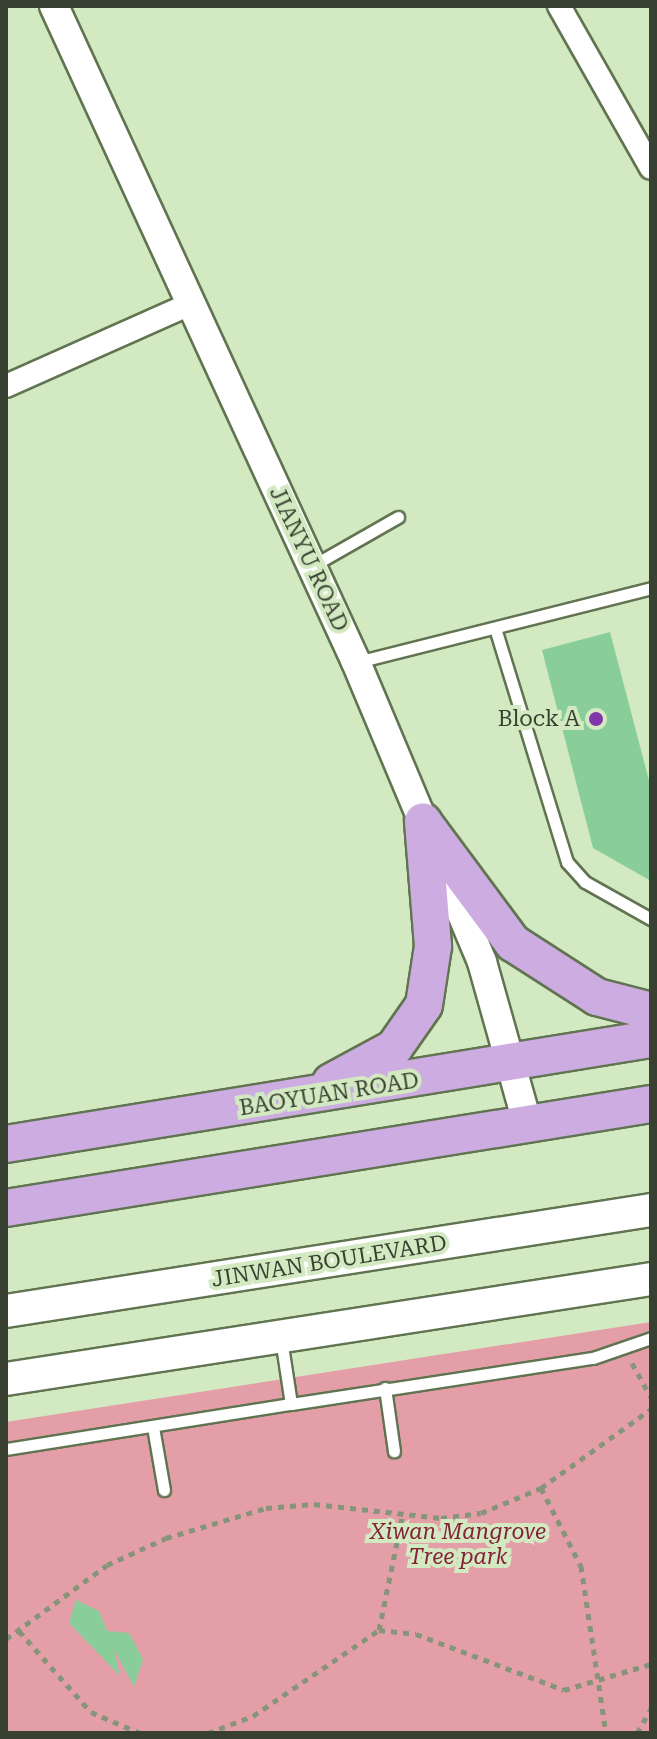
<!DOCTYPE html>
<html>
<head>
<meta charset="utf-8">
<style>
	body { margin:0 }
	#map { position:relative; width:657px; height:1739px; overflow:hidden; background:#d3e9c1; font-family:"Roboto Serif",serif }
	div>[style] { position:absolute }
	.green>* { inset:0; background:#e49ea7 }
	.building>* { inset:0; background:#89ce9a }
	.path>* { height:5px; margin-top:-2.5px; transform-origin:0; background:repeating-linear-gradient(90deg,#86957a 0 6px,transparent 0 12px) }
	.roads { filter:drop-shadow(2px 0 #617451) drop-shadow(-2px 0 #617451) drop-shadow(0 2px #617451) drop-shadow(0 -2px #617451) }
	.service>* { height:11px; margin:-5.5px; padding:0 5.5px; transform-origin:5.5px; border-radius:5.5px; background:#fff }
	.minor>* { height:22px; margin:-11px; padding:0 11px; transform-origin:11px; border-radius:11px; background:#fff }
	.tertiary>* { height:28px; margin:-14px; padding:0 14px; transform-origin:14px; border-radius:14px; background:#fff }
	.secondary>* { height:32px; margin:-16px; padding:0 16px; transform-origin:16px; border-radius:16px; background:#fff }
	.primary>* { height:36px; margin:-18px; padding:0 18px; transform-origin:18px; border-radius:18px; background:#cdade1 }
	.dots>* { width:22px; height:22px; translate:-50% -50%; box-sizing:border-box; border:4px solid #d3e9c1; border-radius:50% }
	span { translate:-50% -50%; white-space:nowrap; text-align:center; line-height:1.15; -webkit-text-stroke:8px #d3e9c1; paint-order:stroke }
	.street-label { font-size:22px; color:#384031 }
	.poi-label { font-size:22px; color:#384031 }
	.right { translate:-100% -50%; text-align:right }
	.park-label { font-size:22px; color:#832139; font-style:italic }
	.frame { position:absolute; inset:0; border:8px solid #384031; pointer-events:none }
</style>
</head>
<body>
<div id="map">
	<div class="green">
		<div style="clip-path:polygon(651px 1322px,651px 1733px,6px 1733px,6px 1422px)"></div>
	</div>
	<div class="building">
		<div style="clip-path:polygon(610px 632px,651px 788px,651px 881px,593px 848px,542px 650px)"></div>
		<div style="clip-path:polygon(76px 1600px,99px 1611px,107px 1631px,129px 1633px,143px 1659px,134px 1687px,114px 1649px,120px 1676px,69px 1623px)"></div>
	</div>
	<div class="path">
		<div style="left:632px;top:1363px;width:39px;rotate:61deg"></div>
		<div style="left:541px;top:1488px;width:88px;rotate:62.9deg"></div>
		<div style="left:581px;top:1566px;width:169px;rotate:81.5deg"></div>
		<div style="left:379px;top:1630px;width:119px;rotate:-78.4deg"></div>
		<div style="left:19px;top:1631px;width:108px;rotate:48.4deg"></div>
		<div style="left:91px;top:1712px;width:53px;rotate:23.2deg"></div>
		<div style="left:6px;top:1639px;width:125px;rotate:-36.2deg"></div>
		<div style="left:107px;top:1565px;width:65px;rotate:-24.6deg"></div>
		<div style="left:166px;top:1538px;width:104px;rotate:-16.7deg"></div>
		<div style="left:266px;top:1508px;width:48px;rotate:-4.8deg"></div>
		<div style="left:314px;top:1504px;width:128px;rotate:6.3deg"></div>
		<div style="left:441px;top:1518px;width:40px;rotate:-7.1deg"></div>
		<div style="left:481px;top:1513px;width:65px;rotate:-22.6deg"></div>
		<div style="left:541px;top:1488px;width:135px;rotate:-35.7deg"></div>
		<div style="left:208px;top:1733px;width:48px;rotate:-20.7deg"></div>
		<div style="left:253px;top:1716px;width:153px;rotate:-34.3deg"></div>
		<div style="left:379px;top:1630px;width:37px;rotate:6deg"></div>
		<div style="left:416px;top:1634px;width:158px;rotate:20.7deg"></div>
		<div style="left:564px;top:1690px;width:91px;rotate:-16.6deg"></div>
		<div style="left:637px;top:1733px;width:28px;rotate:-60deg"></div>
	</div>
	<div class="roads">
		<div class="service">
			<div style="left:312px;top:566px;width:99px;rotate:-29.7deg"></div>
			<div style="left:495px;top:628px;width:245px;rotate:72.9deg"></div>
			<div style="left:567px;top:862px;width:27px;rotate:48deg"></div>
			<div style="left:585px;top:882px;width:76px;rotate:29.3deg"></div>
			<div style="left:357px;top:662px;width:303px;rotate:-14.1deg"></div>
			<div style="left:385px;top:1388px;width:64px;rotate:81.9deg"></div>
			<div style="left:291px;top:1404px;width:305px;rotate:-8.7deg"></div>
			<div style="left:593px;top:1358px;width:61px;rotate:-19deg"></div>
			<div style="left:153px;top:1427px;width:64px;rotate:80.1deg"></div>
			<div style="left:6px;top:1449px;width:289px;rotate:-9deg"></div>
			<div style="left:291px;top:1404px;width:66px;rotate:-98.7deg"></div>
		</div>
		<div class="minor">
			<div style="left:559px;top:6px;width:186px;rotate:60.4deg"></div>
			<div style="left:6px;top:386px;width:204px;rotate:-24deg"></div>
		</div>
		<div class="tertiary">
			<div style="left:54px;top:6px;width:722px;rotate:65.28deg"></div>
			<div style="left:356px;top:662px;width:325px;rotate:67.2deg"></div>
			<div style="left:482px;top:962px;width:170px;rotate:74.3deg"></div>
		</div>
		<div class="secondary">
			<div style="left:6px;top:1311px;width:653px;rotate:-8.9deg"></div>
			<div style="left:6px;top:1379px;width:653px;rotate:-8.81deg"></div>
		</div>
		<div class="primary">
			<div style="left:426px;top:826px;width:146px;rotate:53.4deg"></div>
			<div style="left:513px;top:943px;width:100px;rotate:32.7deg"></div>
			<div style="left:597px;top:997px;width:56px;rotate:14.5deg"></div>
			<div style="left:331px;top:1082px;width:72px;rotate:-28.4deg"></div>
			<div style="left:394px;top:1048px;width:52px;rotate:-55.1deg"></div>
			<div style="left:424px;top:1005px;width:60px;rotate:-81.3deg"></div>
			<div style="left:433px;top:946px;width:125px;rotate:-94.6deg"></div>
			<div style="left:6px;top:1144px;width:653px;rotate:-9.25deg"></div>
			<div style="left:6px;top:1208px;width:653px;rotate:-9.16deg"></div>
		</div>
	</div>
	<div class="dots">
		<div style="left:596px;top:719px;background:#8137aa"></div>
	</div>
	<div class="street-label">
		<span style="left:309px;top:559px;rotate:65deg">JIANYU ROAD</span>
		<span style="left:329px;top:1094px;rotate:-9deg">BAOYUAN ROAD</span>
		<span style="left:329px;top:1261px;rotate:-9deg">JINWAN BOULEVARD</span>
	</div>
	<div class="poi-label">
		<span class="right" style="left:580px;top:719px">Block A</span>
	</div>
	<div class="park-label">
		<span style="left:458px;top:1544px">Xiwan Mangrove<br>Tree park</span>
	</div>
	<div class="frame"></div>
</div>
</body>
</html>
